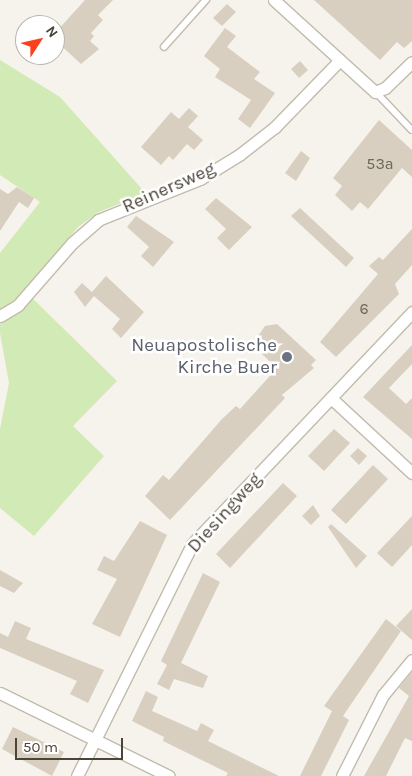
<!DOCTYPE html>
<html>
<head>
<meta charset="utf-8">
<style>
	body { margin:0 }
	#map { position:relative; width:412px; height:776px; overflow:hidden; background:#f6f3ec; font-family:Karla,sans-serif }
	div>[style] { position:absolute }
	.green>* { inset:0; background:#d2eab5 }
	.building>* { inset:0; background:#d8cfc1 }
	.roads { filter:drop-shadow(1px 0 #c2bbae) drop-shadow(-1px 0 #c2bbae) drop-shadow(0 1px #c2bbae) drop-shadow(0 -1px #c2bbae) }
	.service>* { height:5.5px; margin:-2.75px; padding:0 2.75px; transform-origin:2.75px; border-radius:2.75px; background:#fff }
	.minor>* { height:11px; margin:-5.5px; padding:0 5.5px; transform-origin:5.5px; border-radius:5.5px; background:#fff }
	.dots>* { width:14px; height:14px; translate:-50% -50%; box-sizing:border-box; border:2px solid #fff; border-radius:50% }
	span { translate:-50% -50%; white-space:nowrap; text-align:center; line-height:1.15; -webkit-text-stroke:5px #fff; paint-order:stroke }
	.number-label { font-size:16px; color:#6e675b }
	.number-label span { -webkit-text-stroke-width:0 }
	.street-label { font-size:19px; color:#4b4439 }
	.worship-label { font-size:19px; color:#5b616d }
	.right { translate:-100% -50%; text-align:right }
	.north { position:absolute; left:15px; top:15px; width:50px; height:50px; box-sizing:border-box; background:#fff; border:1px solid #b7b4b0; border-radius:50%; rotate:55deg; font-size:14px; font-weight:700; line-height:20px; text-align:center; color:#4b4439 }
	.north::after { content:''; display:block; margin:auto; width:18px; height:22px; background:#fc3f1d; clip-path:polygon(50% 0,100% 100%,50% 72%,0 100%) }
	.scale { position:absolute; left:15px; top:738px; width:108px; height:22px; box-sizing:border-box; border:2px solid #4b4439; border-top:0; padding-left:6px; font-size:15px; line-height:18px; white-space:nowrap; color:#4b4439; -webkit-text-stroke:4px #fff; paint-order:stroke }
</style>
</head>
<body>
<div id="map">
	<div class="green">
		<div style="clip-path:polygon(0 60px,60px 97px,142px 189px,141px 195px,99px 212px,78px 227px,24px 290px,117px 381px,73px 426px,104px 456px,34px 536px,0 508px,0 429px,9px 383px,0 333px,0 253px,40px 202px,0 175px)"></div>
	</div>
	<div class="building">
		<div style="clip-path:polygon(85px 0,113px 0,98px 15px,103px 20px,91px 33px,94px 36px,90px 41px,99px 49px,81px 64px,55px 40px,55px 33px)"></div>
		<div style="clip-path:polygon(314px 0,412px 0,412px 41px,404px 48px,397px 42px,380px 60px)"></div>
		<div style="clip-path:polygon(227px 4px,236px 12px,222px 26px,213px 18px)"></div>
		<div style="clip-path:polygon(225px 28px,236px 36px,227px 47px,260px 72px,254px 79px,275px 93px,250px 128px,238px 119px,251px 100px,215px 77px,220px 69px,204px 56px)"></div>
		<div style="clip-path:polygon(300px 61px,308px 70px,299px 78px,291px 69px)"></div>
		<div style="clip-path:polygon(189px 108px,198px 116px,188px 127px,203px 140px,194px 150px,187px 144px,173px 160px,169px 156px,161px 165px,141px 147px,171px 112px,179px 119px)"></div>
		<div style="clip-path:polygon(379px 120px,412px 150px,412px 177px,402px 168px,368px 209px,360px 202px,352px 211px,335px 195px,342px 186px,333px 178px)"></div>
		<div style="clip-path:polygon(301px 151px,310px 158px,296px 181px,285px 173px)"></div>
		<div style="clip-path:polygon(17px 187px,34px 198px,28px 208px,19px 202px,0 231px,0 189px,8px 194px)"></div>
		<div style="clip-path:polygon(216px 198px,252px 227px,229px 250px,217px 238px,226px 229px,205px 209px)"></div>
		<div style="clip-path:polygon(300px 208px,354px 258px,346px 267px,291px 216px)"></div>
		<div style="clip-path:polygon(136px 216px,174px 242px,153px 267px,141px 256px,149px 247px,127px 227px)"></div>
		<div style="clip-path:polygon(412px 229px,412px 265px,395px 284px,399px 294px,336px 357px,320px 342px,378px 274px,369px 266px,379px 257px,383px 260px)"></div>
		<div style="clip-path:polygon(106px 276px,144px 312px,121px 338px,112px 329px,120px 319px,94px 296px,85px 307px,74px 292px,82px 283px,92px 292px)"></div>
		<div style="clip-path:polygon(277px 324px,316px 360px,311px 365px,314px 368px,282px 395px,285px 398px,170px 520px,145px 496px,163px 475px,169px 480px,222px 419px,236px 406px,240px 409px,277px 368px,252px 345px,265px 326px)"></div>
		<div style="clip-path:polygon(412px 345px,412px 364px,389px 388px,406px 404px,412px 398px,412px 439px,363px 397px)"></div>
		<div style="clip-path:polygon(334px 429px,350px 443px,324px 471px,308px 456px)"></div>
		<div style="clip-path:polygon(358px 448px,367px 456px,359px 465px,350px 456px)"></div>
		<div style="clip-path:polygon(373px 465px,388px 479px,346px 524px,331px 510px)"></div>
		<div style="clip-path:polygon(283px 483px,297px 496px,230px 568px,216px 554px)"></div>
		<div style="clip-path:polygon(313px 505px,320px 516px,311px 525px,302px 516px)"></div>
		<div style="clip-path:polygon(412px 516px,412px 545px,392px 567px,377px 553px)"></div>
		<div style="clip-path:polygon(140px 521px,167px 535px,120px 637px,92px 624px,117px 579px,97px 570px,104px 556px,114px 561px)"></div>
		<div style="clip-path:polygon(331px 524px,367px 556px,356px 568px,328px 527px)"></div>
		<div style="clip-path:polygon(0 570px,23px 583px,14px 593px,0 586px)"></div>
		<div style="clip-path:polygon(203px 573px,220px 582px,181px 663px,208px 676px,203px 688px,174px 679px,169px 690px,157px 684px,167px 665px,161px 661px)"></div>
		<div style="clip-path:polygon(412px 609px,412px 640px,396px 626px)"></div>
		<div style="clip-path:polygon(386px 619px,401px 631px,343px 716px,349px 720px,321px 776px,300px 776px,332px 711px,324px 706px)"></div>
		<div style="clip-path:polygon(15px 621px,31px 628px,26px 639px,104px 670px,88px 703px,70px 694px,77px 681px,0 648px,0 633px,8px 637px)"></div>
		<div style="clip-path:polygon(412px 672px,412px 741px,405px 738px,386px 776px,364px 776px,409px 696px,399px 688px)"></div>
		<div style="clip-path:polygon(146px 691px,158px 697px,152px 711px,197px 731px,201px 723px,214px 730px,208px 741px,279px 776px,226px 776px,228px 773px,163px 741px,164px 737px,132px 721px)"></div>
		<div style="clip-path:polygon(13px 727px,64px 752px,52px 776px,2px 749px)"></div>
	</div>
	<div class="roads">
		<div class="service">
			<div style="left:164px;top:47px;width:63px;rotate:-48.2deg"></div>
			<div style="left:376px;top:92px;width:52px;rotate:46.5deg"></div>
		</div>
		<div class="minor">
			<div style="left:274px;top:0;width:137px;rotate:42.3deg"></div>
			<div style="left:375px;top:92px;width:11px;rotate:-22deg"></div>
			<div style="left:385px;top:88px;width:37px;rotate:-44deg"></div>
			<div style="left:0;top:316px;width:21px;rotate:-31deg"></div>
			<div style="left:18px;top:305px;width:82px;rotate:-48.9deg"></div>
			<div style="left:72px;top:243px;width:35px;rotate:-41deg"></div>
			<div style="left:98px;top:220px;width:110px;rotate:-21.9deg"></div>
			<div style="left:200px;top:179px;width:46px;rotate:-31.6deg"></div>
			<div style="left:239px;top:155px;width:46px;rotate:-37.9deg"></div>
			<div style="left:275px;top:127px;width:93px;rotate:-45.9deg"></div>
			<div style="left:331px;top:398px;width:110px;rotate:42.8deg"></div>
			<div style="left:0;top:693px;width:188px;rotate:26.2deg"></div>
			<div style="left:77px;top:776px;width:259px;rotate:-63.6deg"></div>
			<div style="left:192px;top:544px;width:320px;rotate:-46.5deg"></div>
			<div style="left:342px;top:776px;width:91px;rotate:-63.2deg"></div>
			<div style="left:383px;top:695px;width:45px;rotate:-50.4deg"></div>
		</div>
	</div>
	<div class="dots">
		<div style="left:287px;top:357px;background:#6b7280"></div>
	</div>
	<div class="number-label">
		<span style="left:380px;top:164px">53a</span>
		<span style="left:364px;top:309px">6</span>
	</div>
	<div class="street-label">
		<span style="left:169px;top:188px;rotate:-24deg">Reinersweg</span>
		<span style="left:225px;top:513px;rotate:-48deg">Diesingweg</span>
	</div>
	<div class="worship-label">
		<span class="right" style="left:277px;top:357px">Neuapostolische<br>Kirche Buer</span>
	</div>
	<div class="north">N</div>
	<div class="scale">50 m</div>
</div>
</body>
</html>
